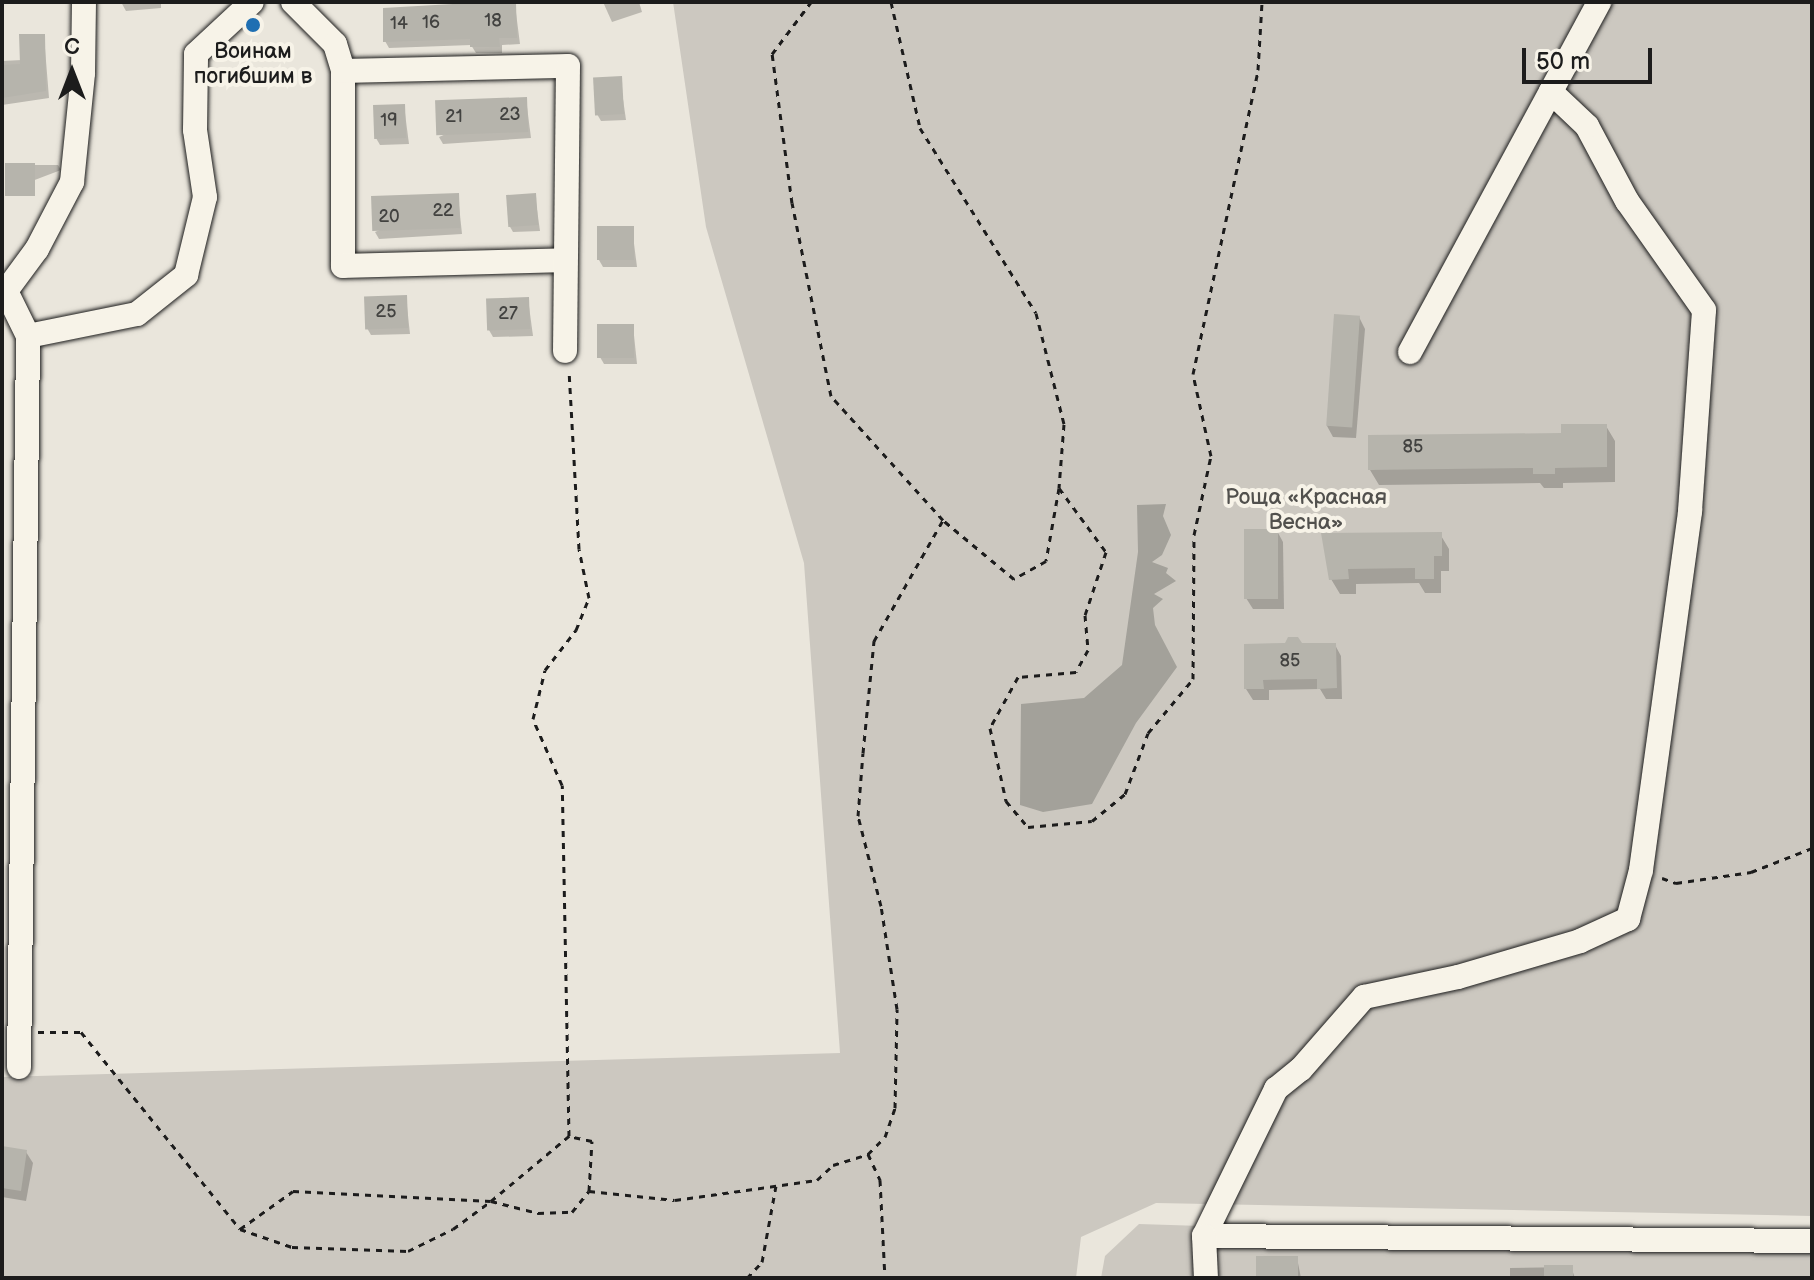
<!DOCTYPE html>
<meta charset="utf-8">
<style>
body{margin:0}
#map{position:relative;width:1814px;height:1280px;overflow:hidden;background:#eae6dc;font-family:"Balsamiq Sans",sans-serif}
div>[style]{position:absolute}
.green>*{inset:0;background:#ccc8c0}
.water>*{inset:0;background:#a3a19a}
.shadow>*{inset:0;background:#0003}
.building>*{inset:0;background:#b6b4ac;transform-origin:0 0}
.path>*{height:3px;margin-top:-1.5px;transform-origin:0;background:repeating-linear-gradient(90deg,#1c1c1c 0 6px,transparent 0 12px)}
.roads{filter:drop-shadow(0 0 2px #1c1c1c) drop-shadow(0 0 2px #1c1c1c)}
.minor>*{height:24px;margin:-12px;padding:0 12px;transform-origin:12px;border-radius:12px;background:#f7f3e8}
.dots>*{width:22px;height:22px;translate:-50% -50%;box-sizing:border-box;border:4px solid #f7f3e8;border-radius:50%}
span{translate:-50% -50%;white-space:nowrap;text-align:center;line-height:1.15;-webkit-text-stroke:8px #f7f3e8;paint-order:stroke}
.number-label{font-size:18px;color:#424240}
.number-label span{-webkit-text-stroke-width:0}
.poi-label{font-size:22px;color:#1c1c1c}
.park-label{font-size:22px;color:#51504d}
.frame{position:absolute;inset:0;border:4px solid #1c1c1c;pointer-events:none}
.north{position:absolute;left:32px;top:32px;width:80px;height:80px;-webkit-text-stroke:6px #f7f3e8;paint-order:stroke;rotate:0deg;font-size:22px;font-weight:700;line-height:32px;text-align:center;color:#1c1c1c}
.north::after{content:'';display:block;margin:auto;width:28px;height:36px;background:#1c1c1c;clip-path:polygon(50% 0,100% 100%,50% 72%,0 100%)}
.scale{position:absolute;left:1522px;top:48px;width:130px;height:36px;box-sizing:border-box;border:4px solid #1c1c1c;border-top:0;padding-left:10px;font-size:24px;line-height:28px;white-space:nowrap;color:#1c1c1c;-webkit-text-stroke:6px #f7f3e8;paint-order:stroke}
</style>
<div id="map">
<div class="green">
<i style="clip-path:polygon(673px 2px,1812px 2px,1812px 1216px,1156px 1203px,1081px 1237px,1076px 1278px,2px 1278px,2px 1077px,840px 1053px,804px 563px,706px 227px)"></i>
<i style="clip-path:polygon(1139px 1224px,1812px 1245px,1812px 1278px,1101px 1278px,1105px 1256px)"></i>
</div>
<div class="water">
<i style="clip-path:polygon(1166px 504px,1163px 516px,1171px 535px,1162px 555px,1152px 562px,1168px 568px,1166px 573px,1176px 581px,1154px 594px,1163px 599px,1153px 608px,1155px 625px,1177px 667px,1136px 723px,1092px 804px,1043px 812px,1020px 805px,1021px 704px,1084px 698px,1122px 665px,1138px 552px,1137px 505px)"></i>
</div>
<div class="shadow">
<i style="clip-path:polygon(121px 2px,161px 2px,161px 8px,126px 11px)"></i>
<i style="clip-path:polygon(603px 2px,639px 2px,642px 12px,612px 22px)"></i>
<i style="clip-path:polygon(515px 5px,520px 44px,502px 45px,502px 53px,476px 53px,471px 45px,389px 48px,385px 41px)"></i>
<i style="clip-path:polygon(44px 36px,49px 98px,2px 105px,2px 113px,2px 61px,22px 60px)"></i>
<i style="clip-path:polygon(620px 78px,626px 120px,601px 121px,597px 114px)"></i>
<i style="clip-path:polygon(526px 99px,531px 138px,443px 144px,439px 137px)"></i>
<i style="clip-path:polygon(404px 106px,409px 144px,380px 145px,376px 138px)"></i>
<i style="clip-path:polygon(7px 165px,58px 165px,61px 170px,11px 189px)"></i>
<i style="clip-path:polygon(535px 195px,540px 231px,513px 232px,509px 225px)"></i>
<i style="clip-path:polygon(458px 196px,462px 234px,379px 239px,375px 232px)"></i>
<i style="clip-path:polygon(632px 228px,637px 267px,603px 267px,599px 260px)"></i>
<i style="clip-path:polygon(406px 297px,410px 334px,371px 335px,367px 328px)"></i>
<i style="clip-path:polygon(528px 299px,533px 336px,493px 337px,489px 330px)"></i>
<i style="clip-path:polygon(1359px 317px,1365px 329px,1356px 438px,1333px 437px,1327px 426px)"></i>
<i style="clip-path:polygon(633px 326px,637px 364px,604px 364px,600px 357px)"></i>
<i style="clip-path:polygon(1606px 426px,1615px 441px,1615px 482px,1563px 483px,1563px 488px,1544px 488px,1540px 483px,1379px 485px,1370px 470px)"></i>
<i style="clip-path:polygon(1277px 531px,1283px 542px,1284px 609px,1253px 609px,1246px 598px)"></i>
<i style="clip-path:polygon(1440px 534px,1449px 549px,1449px 571px,1441px 571px,1441px 593px,1425px 593px,1419px 583px,1356px 584px,1356px 594px,1340px 594px,1331px 579px,1324px 535px)"></i>
<i style="clip-path:polygon(1301px 645px,1335px 645px,1341px 656px,1342px 699px,1326px 699px,1320px 689px,1269px 690px,1269px 700px,1253px 700px,1246px 689px)"></i>
<i style="clip-path:polygon(2px 1148px,26px 1152px,33px 1163px,26px 1201px,2px 1197px)"></i>
<i style="clip-path:polygon(1297px 1258px,1301px 1278px,1258px 1278px)"></i>
<i style="clip-path:polygon(1571px 1267px,1575px 1278px,1510px 1278px,1510px 1268px)"></i>
</div>
<div class="building">
<i style="clip-path:polygon(470px 3px,516px 3px,517px 38px,499px 38px,500px 47px,470px 47px,470px 39px,383px 42px,383px 8px)"></i>
<i style="clip-path:polygon(19px 34px,45px 34px,46px 91px,2px 98px,2px 65px,20px 64px)"></i>
<i style="left:622px;top:76px;width:38px;height:29px;rotate:87deg"></i>
<i style="left:527px;top:97px;width:35px;height:92px;rotate:88deg"></i>
<i style="left:405px;top:104px;width:34px;height:32px;rotate:88deg"></i>
<i style="left:5px;top:163px;width:30px;height:33px"></i>
<i style="left:459px;top:193px;width:35px;height:88px;rotate:88deg"></i>
<i style="left:536px;top:193px;width:32px;height:30px;rotate:86deg"></i>
<i style="left:634px;top:226px;width:34px;height:37px;rotate:90deg"></i>
<i style="left:407px;top:295px;width:33px;height:43px;rotate:88deg"></i>
<i style="left:529px;top:297px;width:32px;height:43px;rotate:88deg"></i>
<i style="left:1334px;top:314px;width:26px;height:112px;rotate:4deg"></i>
<i style="left:597px;top:324px;width:37px;height:34px"></i>
<i style="clip-path:polygon(1561px 424px,1607px 424px,1607px 467px,1555px 468px,1555px 474px,1533px 474px,1533px 468px,1368px 470px,1368px 435px,1561px 433px)"></i>
<i style="left:1244px;top:529px;width:34px;height:70px"></i>
<i style="clip-path:polygon(1442px 532px,1442px 556px,1434px 556px,1434px 579px,1415px 579px,1415px 568px,1348px 569px,1349px 579px,1329px 580px,1321px 533px)"></i>
<i style="clip-path:polygon(1288px 637px,1298px 637px,1302px 643px,1336px 643px,1337px 688px,1317px 689px,1317px 679px,1263px 680px,1264px 689px,1244px 689px,1244px 644px,1285px 643px)"></i>
<i style="clip-path:polygon(2px 1146px,27px 1150px,21px 1191px,2px 1188px)"></i>
<i style="left:1298px;top:1256px;width:22px;height:42px;rotate:90deg"></i>
<i style="left:1544px;top:1265px;width:29px;height:13px"></i>
</div>
<div class="path">
<i style="left:891px;top:2px;width:129px;rotate:77deg"></i>
<i style="left:920px;top:128px;width:218px;rotate:57.9deg"></i>
<i style="left:1036px;top:313px;width:114px;rotate:75.8deg"></i>
<i style="left:1064px;top:424px;width:64px;rotate:94.5deg"></i>
<i style="left:1059px;top:488px;width:74px;rotate:100.1deg"></i>
<i style="left:1046px;top:561px;width:37px;rotate:151deg"></i>
<i style="left:1014px;top:579px;width:92px;rotate:-140.3deg"></i>
<i style="left:1059px;top:488px;width:79px;rotate:53.7deg"></i>
<i style="left:1106px;top:552px;width:66px;rotate:108.4deg"></i>
<i style="left:1085px;top:615px;width:35px;rotate:85deg"></i>
<i style="left:1088px;top:650px;width:25px;rotate:119deg"></i>
<i style="left:1076px;top:672px;width:58px;rotate:175.1deg"></i>
<i style="left:1018px;top:677px;width:58px;rotate:118.8deg"></i>
<i style="left:990px;top:728px;width:75px;rotate:77.6deg"></i>
<i style="left:1006px;top:801px;width:34px;rotate:50deg"></i>
<i style="left:1028px;top:827px;width:64px;rotate:-5.4deg"></i>
<i style="left:1092px;top:821px;width:43px;rotate:-39.3deg"></i>
<i style="left:1125px;top:794px;width:65px;rotate:-69.3deg"></i>
<i style="left:1148px;top:733px;width:70px;rotate:-50.2deg"></i>
<i style="left:1193px;top:679px;width:144px;rotate:-89.6deg"></i>
<i style="left:1194px;top:535px;width:81px;rotate:-77.9deg"></i>
<i style="left:1211px;top:456px;width:84px;rotate:-102.4deg"></i>
<i style="left:1193px;top:374px;width:311px;rotate:-77.9deg"></i>
<i style="left:1258px;top:70px;width:68px;rotate:-86.6deg"></i>
<i style="left:1662px;top:878px;width:15px;rotate:20deg"></i>
<i style="left:1676px;top:883px;width:76px;rotate:-8.3deg"></i>
<i style="left:1751px;top:872px;width:66px;rotate:-21.5deg"></i>
<i style="left:38px;top:1032px;width:43px"></i>
<i style="left:81px;top:1032px;width:253px;rotate:51.1deg"></i>
<i style="left:240px;top:1229px;width:65px;rotate:-35.6deg"></i>
<i style="left:293px;top:1191px;width:198px;rotate:2.9deg"></i>
<i style="left:491px;top:1201px;width:102px;rotate:-39.8deg"></i>
<i style="left:569px;top:1136px;width:351px;rotate:-91.1deg"></i>
<i style="left:562px;top:785px;width:72px;rotate:-113.7deg"></i>
<i style="left:533px;top:719px;width:50px;rotate:-76.2deg"></i>
<i style="left:545px;top:670px;width:51px;rotate:-52.2deg"></i>
<i style="left:576px;top:630px;width:35px;rotate:-68deg"></i>
<i style="left:589px;top:598px;width:50px;rotate:-101.5deg"></i>
<i style="left:579px;top:549px;width:178px;rotate:-93.2deg"></i>
<i style="left:868px;top:1154px;width:29px;rotate:65deg"></i>
<i style="left:880px;top:1180px;width:98px;rotate:87.1deg"></i>
<i style="left:589px;top:1191px;width:86px;rotate:6deg"></i>
<i style="left:675px;top:1200px;width:143px;rotate:-8deg"></i>
<i style="left:817px;top:1180px;width:22px;rotate:-43deg"></i>
<i style="left:833px;top:1165px;width:37px;rotate:-17deg"></i>
<i style="left:868px;top:1154px;width:24px;rotate:-45deg"></i>
<i style="left:885px;top:1137px;width:31px;rotate:-71deg"></i>
<i style="left:895px;top:1108px;width:99px;rotate:-88.8deg"></i>
<i style="left:897px;top:1009px;width:104px;rotate:-98.8deg"></i>
<i style="left:881px;top:906px;width:93px;rotate:-104.3deg"></i>
<i style="left:858px;top:816px;width:63px;rotate:-85.5deg"></i>
<i style="left:863px;top:753px;width:113px;rotate:-84.4deg"></i>
<i style="left:874px;top:641px;width:139px;rotate:-60.3deg"></i>
<i style="left:943px;top:520px;width:167px;rotate:-132.1deg"></i>
<i style="left:831px;top:396px;width:197px;rotate:-101.4deg"></i>
<i style="left:792px;top:203px;width:150px;rotate:-97.6deg"></i>
<i style="left:772px;top:54px;width:65px;rotate:-53.1deg"></i>
<i style="left:240px;top:1229px;width:55px;rotate:19.1deg"></i>
<i style="left:292px;top:1247px;width:116px;rotate:2deg"></i>
<i style="left:408px;top:1251px;width:50px;rotate:-26.1deg"></i>
<i style="left:453px;top:1229px;width:47px;rotate:-36.4deg"></i>
<i style="left:491px;top:1201px;width:49px;rotate:14.3deg"></i>
<i style="left:538px;top:1213px;width:34px;rotate:-2deg"></i>
<i style="left:572px;top:1212px;width:27px;rotate:-51deg"></i>
<i style="left:589px;top:1191px;width:50px;rotate:-86.6deg"></i>
<i style="left:592px;top:1141px;width:24px;rotate:-168deg"></i>
<i style="left:747px;top:1278px;width:22px;rotate:-47deg"></i>
<i style="left:762px;top:1262px;width:77px;rotate:-79.6deg"></i>
</div>
<div class="roads">
<div class="minor">
<i style="left:293px;top:2px;width:59px;rotate:45deg"></i>
<i style="left:335px;top:44px;width:28px;rotate:73deg"></i>
<i style="left:343px;top:71px;width:195px;rotate:90deg"></i>
<i style="left:343px;top:266px;width:222px;rotate:-1.5deg"></i>
<i style="left:343px;top:71px;width:225px;rotate:-1.3deg"></i>
<i style="left:568px;top:66px;width:285px;rotate:90.6deg"></i>
<i style="left:6px;top:291px;width:52px;rotate:-53.6deg"></i>
<i style="left:37px;top:249px;width:76px;rotate:-62.4deg"></i>
<i style="left:72px;top:182px;width:110px;rotate:-84.2deg"></i>
<i style="left:83px;top:73px;width:71px;rotate:-89.2deg"></i>
<i style="left:2px;top:294px;width:5px;rotate:-37deg"></i>
<i style="left:6px;top:291px;width:50px;rotate:63.9deg"></i>
<i style="left:1410px;top:352px;width:398px;rotate:-61.6deg"></i>
<i style="left:19px;top:1067px;width:731px;rotate:-89.29deg"></i>
<i style="left:28px;top:336px;width:111px;rotate:-11.4deg"></i>
<i style="left:137px;top:314px;width:63px;rotate:-38.5deg"></i>
<i style="left:186px;top:275px;width:80px;rotate:-76.3deg"></i>
<i style="left:205px;top:197px;width:68px;rotate:-98.5deg"></i>
<i style="left:195px;top:130px;width:76px;rotate:-89.2deg"></i>
<i style="left:196px;top:54px;width:76px;rotate:-42.9deg"></i>
<i style="left:1204px;top:1236px;width:164px;rotate:-63.9deg"></i>
<i style="left:1276px;top:1089px;width:32px;rotate:-39deg"></i>
<i style="left:1301px;top:1069px;width:96px;rotate:-48.8deg"></i>
<i style="left:1364px;top:997px;width:96px;rotate:-12deg"></i>
<i style="left:1458px;top:977px;width:127px;rotate:-16.4deg"></i>
<i style="left:1580px;top:941px;width:53px;rotate:-24.6deg"></i>
<i style="left:1628px;top:919px;width:51px;rotate:-75.1deg"></i>
<i style="left:1641px;top:870px;width:362px;rotate:-82.2deg"></i>
<i style="left:1690px;top:511px;width:201px;rotate:-86deg"></i>
<i style="left:1704px;top:310px;width:133px;rotate:-125.2deg"></i>
<i style="left:1627px;top:201px;width:85px;rotate:-118.1deg"></i>
<i style="left:1587px;top:126px;width:50px;rotate:-136.6deg"></i>
<i style="left:1204px;top:1236px;width:608px;rotate:0.47deg"></i>
<i style="left:1204px;top:1236px;width:42px;rotate:87.3deg"></i>
</div>
</div>
<div class="dots">
<i style="left:253px;top:25px;background:#1f6fb2"></i>
</div>
<div class="number-label">
<span style="left:493px;top:21px">18</span>
<span style="left:431px;top:23px">16</span>
<span style="left:399px;top:24px">14</span>
<span style="left:510px;top:115px">23</span>
<span style="left:454px;top:117px">21</span>
<span style="left:389px;top:121px">19</span>
<span style="left:443px;top:211px">22</span>
<span style="left:389px;top:217px">20</span>
<span style="left:386px;top:312px">25</span>
<span style="left:508px;top:314px">27</span>
<span style="left:1413px;top:447px">85</span>
<span style="left:1290px;top:661px">85</span>
</div>
<div class="poi-label">
<span style="left:253px;top:64px">Воинам<br>погибшим в</span>
</div>
<div class="park-label">
<span style="left:1306px;top:510px">Роща «Красная<br>Весна»</span>
</div>
<div class="frame"></div>
<div class="north">С</div>
<div class="scale">50 m</div>
</div>
